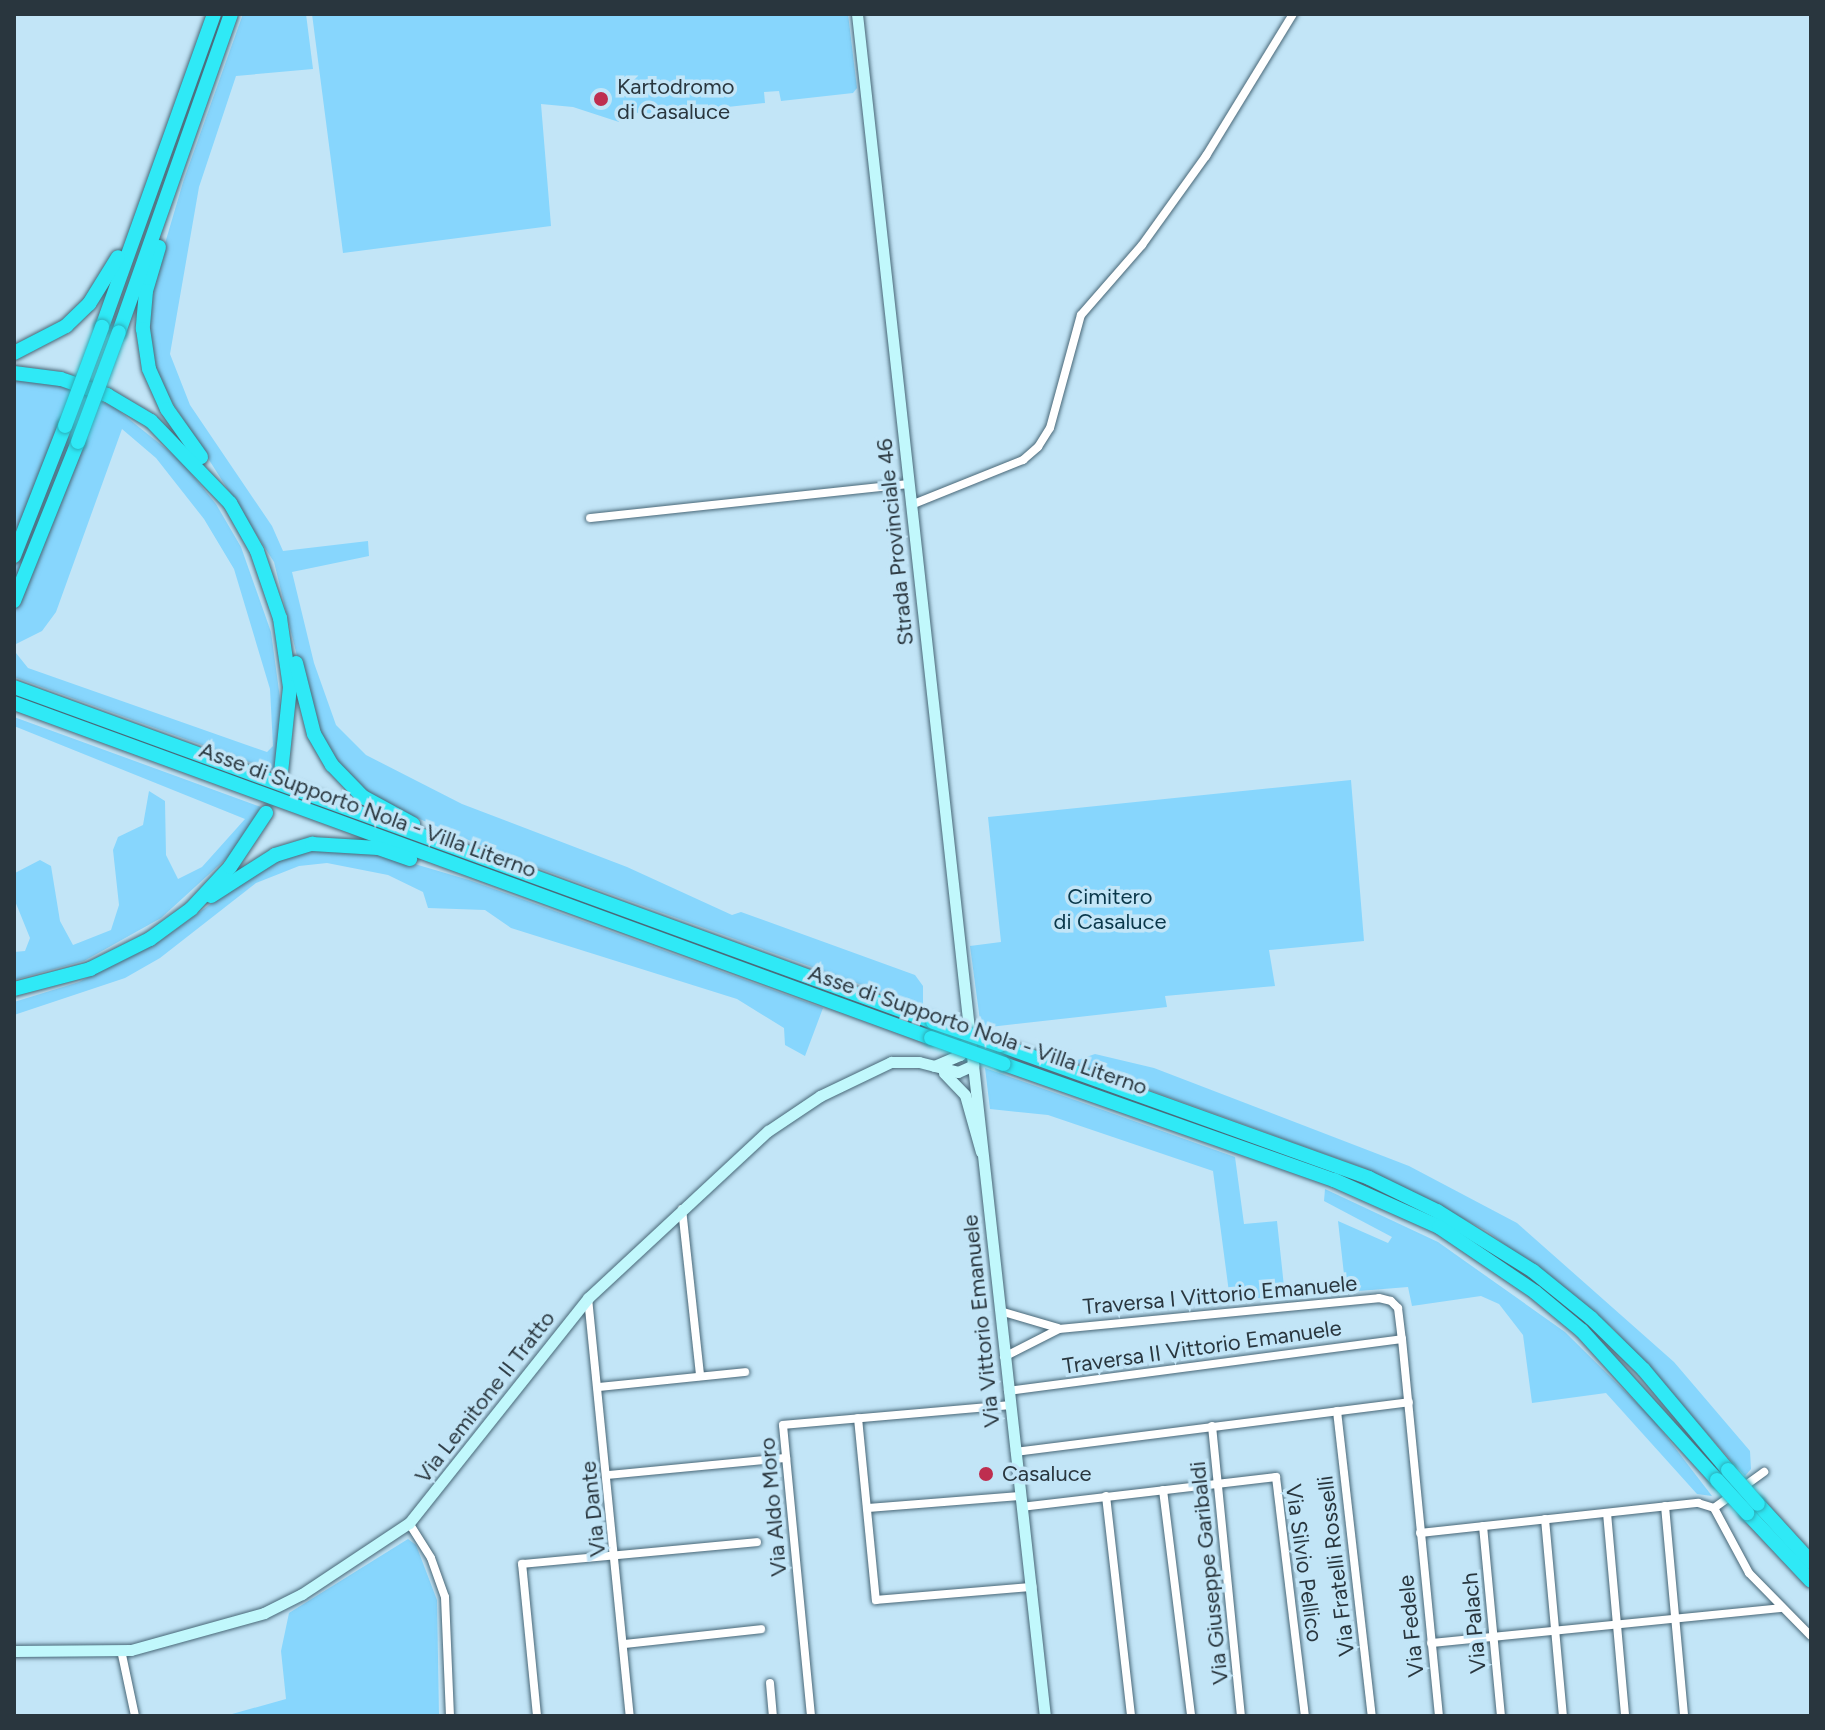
<!DOCTYPE html>
<style>
body{margin:0}
#map{position:relative;width:1825px;height:1730px;overflow:hidden;background:#c2e5f7;font-family:Figtree,sans-serif}
div>[style]{position:absolute}
.green>*{inset:0;background:#87d6fd}
.roads{filter:drop-shadow(0 0 2px #486777) drop-shadow(0 0 2px #486777)}
.street>*{height:8px;margin:-4px;padding:0 4px;transform-origin:4px;border-radius:4px;background:#fff}
.secondary>*{height:11px;margin:-5.5px;padding:0 5.5px;transform-origin:5.5px;border-radius:5.5px;background:#c1f8fc}
.highway>*{height:14px;margin:-7px;padding:0 7px;transform-origin:7px;border-radius:7px;background:#2fe9f6}
.bridges{filter:drop-shadow(0 0 2px #2daab6) drop-shadow(0 0 2px #2daab6)}
.highway-bridge>*{height:14px;margin:-7px;padding:0 7px;transform-origin:7px;border-radius:7px;background:#2fe9f6}
.dots>*{width:22px;height:22px;translate:-50% -50%;box-sizing:border-box;border:4px solid #c2e5f7;border-radius:50%}
span{translate:-50% -50%;white-space:nowrap;text-align:center;line-height:1.15;-webkit-text-stroke:7px #c2e5f7;paint-order:stroke}
.poi-label{font-size:22px;color:#29363e}
.left{translate:0 -50%;text-align:left}
.street-label{font-size:22px;color:#29363e}
.park-label{font-size:22px;color:#09374a}
.frame{position:absolute;inset:0;border:16px solid #29363e;pointer-events:none}
</style>
<div id="map">
<div class="green">
<i style="clip-path:polygon(243px 14px,306px 14px,313px 69px,236px 76px,199px 187px,170px 354px,190px 405px,272px 526px,283px 551px,368px 541px,369px 556px,292px 572px,314px 663px,336px 725px,366px 755px,462px 804px,627px 867px,732px 915px,741px 912px,915px 975px,923px 986px,923px 1007px,513px 859px,387px 805px,362px 790px,325px 746px,307px 697px,274px 562px,155px 375px,148px 326px,153px 284px,184px 179px)"></i>
<i style="clip-path:polygon(312px 14px,848px 14px,857px 88px,853px 93px,781px 101px,779px 91px,764px 92px,765px 103px,663px 114px,620px 112px,619px 122px,573px 107px,541px 104px,551px 226px,343px 253px)"></i>
<i style="clip-path:polygon(14px 380px,60px 384px,114px 407px,180px 460px,216px 504px,241px 547px,271px 632px,282px 713px,274px 771px,14px 677px,16px 653px,28px 668px,267px 752px,273px 746px,270px 689px,234px 569px,204px 519px,156px 458px,122px 429px,56px 612px,42px 631px,14px 645px)"></i>
<i style="clip-path:polygon(14px 717px,261px 807px,229px 856px,161px 918px,84px 961px,14px 980px,14px 952px,25px 951px,30px 938px,15px 901px,15px 873px,40px 860px,51px 866px,60px 921px,73px 945px,111px 930px,119px 905px,113px 850px,118px 837px,143px 825px,149px 791px,165px 801px,166px 855px,178px 879px,202px 867px,245px 819px,14px 726px)"></i>
<i style="clip-path:polygon(1351px 780px,1364px 941px,1269px 950px,1275px 986px,1165px 996px,1167px 1007px,981px 1028px,970px 946px,1001px 942px,988px 817px)"></i>
<i style="clip-path:polygon(336px 848px,391px 857px,469px 880px,823px 1008px,805px 1056px,785px 1045px,784px 1028px,737px 999px,511px 928px,485px 910px,428px 908px,423px 892px,388px 875px,327px 863px,299px 866px,256px 883px,160px 958px,125px 978px,14px 1015px,14px 1002px,79px 982px,160px 941px,253px 873px,292px 854px)"></i>
<i style="clip-path:polygon(1095px 1054px,1154px 1068px,1409px 1166px,1517px 1223px,1674px 1362px,1750px 1451px,1751px 1469px,1745px 1476px,1613px 1328px,1487px 1231px,1364px 1168px,1072px 1062px)"></i>
<i style="clip-path:polygon(985px 1068px,1235px 1157px,1244px 1224px,1277px 1221px,1285px 1296px,1230px 1300px,1213px 1171px,1048px 1115px,990px 1109px)"></i>
<i style="clip-path:polygon(1325px 1189px,1438px 1242px,1565px 1332px,1652px 1418px,1712px 1496px,1697px 1494px,1606px 1393px,1532px 1403px,1523px 1335px,1499px 1304px,1481px 1296px,1412px 1306px,1408px 1287px,1346px 1292px,1338px 1221px,1388px 1243px,1392px 1237px,1324px 1201px)"></i>
<i style="clip-path:polygon(408px 1539px,416px 1545px,437px 1600px,439px 1716px,225px 1716px,286px 1699px,281px 1651px,289px 1613px)"></i>
</div>
<div class="roads">
<div class="street">
<i style="left:911px;top:505px;width:121px;rotate:-21.9deg"></i>
<i style="left:1023px;top:460px;width:20px;rotate:-41deg"></i>
<i style="left:1038px;top:447px;width:22px;rotate:-58deg"></i>
<i style="left:1050px;top:428px;width:117px;rotate:-74.7deg"></i>
<i style="left:1081px;top:315px;width:93px;rotate:-48.9deg"></i>
<i style="left:1142px;top:245px;width:110px;rotate:-54.3deg"></i>
<i style="left:1206px;top:156px;width:167px;rotate:-58.5deg"></i>
<i style="left:590px;top:518px;width:321px;rotate:-6.1deg"></i>
<i style="left:682px;top:1209px;width:168px;rotate:83.8deg"></i>
<i style="left:588px;top:1298px;width:420px;rotate:84.3deg"></i>
<i style="left:1000px;top:1311px;width:60px;rotate:16.3deg"></i>
<i style="left:1004px;top:1357px;width:62px;rotate:-27deg"></i>
<i style="left:1059px;top:1329px;width:321px;rotate:-5.5deg"></i>
<i style="left:1379px;top:1298px;width:12px;rotate:14deg"></i>
<i style="left:1391px;top:1301px;width:10px;rotate:45deg"></i>
<i style="left:1398px;top:1308px;width:31px;rotate:83deg"></i>
<i style="left:1402px;top:1339px;width:379px;rotate:84.4deg"></i>
<i style="left:598px;top:1387px;width:148px;rotate:-5.8deg"></i>
<i style="left:1008px;top:1391px;width:397px;rotate:-7.5deg"></i>
<i style="left:1337px;top:1411px;width:307px;rotate:83.5deg"></i>
<i style="left:858px;top:1418px;width:183px;rotate:84.4deg"></i>
<i style="left:876px;top:1600px;width:157px;rotate:-4.8deg"></i>
<i style="left:1212px;top:1426px;width:291px;rotate:84.3deg"></i>
<i style="left:1015px;top:1452px;width:397px;rotate:-7.2deg"></i>
<i style="left:608px;top:1475px;width:179px;rotate:-5.5deg"></i>
<i style="left:1163px;top:1490px;width:228px;rotate:82.9deg"></i>
<i style="left:1106px;top:1496px;width:221px;rotate:83.5deg"></i>
<i style="left:1665px;top:1506px;width:211px;rotate:84.8deg"></i>
<i style="left:1021px;top:1507px;width:257px;rotate:-6.7deg"></i>
<i style="left:1276px;top:1477px;width:241px;rotate:83.1deg"></i>
<i style="left:868px;top:1508px;width:152px;rotate:-4.5deg"></i>
<i style="left:1714px;top:1508px;width:74px;rotate:61.7deg"></i>
<i style="left:1749px;top:1573px;width:88px;rotate:45.5deg"></i>
<i style="left:1607px;top:1513px;width:204px;rotate:84.9deg"></i>
<i style="left:1545px;top:1519px;width:198px;rotate:84.8deg"></i>
<i style="left:409px;top:1523px;width:41px;rotate:57.8deg"></i>
<i style="left:431px;top:1558px;width:41px;rotate:70.3deg"></i>
<i style="left:445px;top:1597px;width:119px;rotate:87.6deg"></i>
<i style="left:1483px;top:1526px;width:191px;rotate:84.6deg"></i>
<i style="left:1420px;top:1533px;width:280px;rotate:-6.2deg"></i>
<i style="left:1698px;top:1503px;width:17px;rotate:17deg"></i>
<i style="left:1714px;top:1508px;width:62px;rotate:-35.8deg"></i>
<i style="left:1431px;top:1643px;width:352px;rotate:-5.7deg"></i>
<i style="left:624px;top:1644px;width:138px;rotate:-6.2deg"></i>
<i style="left:121px;top:1650px;width:67px;rotate:78deg"></i>
<i style="left:770px;top:1683px;width:33px;rotate:85deg"></i>
<i style="left:537px;top:1716px;width:153px;rotate:-95.6deg"></i>
<i style="left:522px;top:1564px;width:236px;rotate:-5.3deg"></i>
<i style="left:811px;top:1716px;width:292px;rotate:-95.5deg"></i>
<i style="left:783px;top:1425px;width:228px;rotate:-5deg"></i>
</div>
<div class="secondary">
<i style="left:857px;top:14px;width:1712px;rotate:83.7deg"></i>
<i style="left:934px;top:1066px;width:28px;rotate:-23deg"></i>
<i style="left:960px;top:1055px;width:12px;rotate:-70deg"></i>
<i style="left:944px;top:1073px;width:30px;rotate:46deg"></i>
<i style="left:965px;top:1095px;width:59px;rotate:74.3deg"></i>
<i style="left:14px;top:1651px;width:117px;rotate:-0.5deg"></i>
<i style="left:131px;top:1650px;width:138px;rotate:-15.5deg"></i>
<i style="left:264px;top:1613px;width:42px;rotate:-26.6deg"></i>
<i style="left:302px;top:1594px;width:128px;rotate:-33.6deg"></i>
<i style="left:409px;top:1523px;width:288px;rotate:-51.5deg"></i>
<i style="left:588px;top:1298px;width:246px;rotate:-42.9deg"></i>
<i style="left:768px;top:1131px;width:63px;rotate:-33.9deg"></i>
<i style="left:820px;top:1096px;width:79px;rotate:-25.6deg"></i>
<i style="left:891px;top:1062px;width:28px"></i>
<i style="left:919px;top:1062px;width:40px;rotate:14.4deg"></i>
<i style="left:958px;top:1072px;width:17px;rotate:-24deg"></i>
</div>
<div class="highway">
<i style="left:159px;top:247px;width:46px;rotate:106.5deg"></i>
<i style="left:146px;top:291px;width:38px;rotate:95deg"></i>
<i style="left:143px;top:329px;width:40px;rotate:81.5deg"></i>
<i style="left:149px;top:369px;width:44px;rotate:65.8deg"></i>
<i style="left:167px;top:409px;width:59px;rotate:54.7deg"></i>
<i style="left:102px;top:327px;width:332px;rotate:-70.3deg"></i>
<i style="left:119px;top:332px;width:337px;rotate:-70.6deg"></i>
<i style="left:14px;top:353px;width:59px;rotate:-27.4deg"></i>
<i style="left:66px;top:326px;width:32px;rotate:-44deg"></i>
<i style="left:89px;top:304px;width:55px;rotate:-58.3deg"></i>
<i style="left:14px;top:373px;width:47px;rotate:7.3deg"></i>
<i style="left:61px;top:379px;width:49px;rotate:19.2deg"></i>
<i style="left:107px;top:395px;width:51px;rotate:30.6deg"></i>
<i style="left:151px;top:421px;width:114px;rotate:46.1deg"></i>
<i style="left:230px;top:503px;width:55px;rotate:60.6deg"></i>
<i style="left:257px;top:551px;width:71px;rotate:71.1deg"></i>
<i style="left:280px;top:618px;width:70px;rotate:81.8deg"></i>
<i style="left:290px;top:687px;width:85px;rotate:96deg"></i>
<i style="left:14px;top:556px;width:140px;rotate:-68.6deg"></i>
<i style="left:14px;top:601px;width:171px;rotate:-68.1deg"></i>
<i style="left:296px;top:663px;width:73px;rotate:75.8deg"></i>
<i style="left:314px;top:734px;width:36px;rotate:60deg"></i>
<i style="left:332px;top:765px;width:45px;rotate:45.9deg"></i>
<i style="left:363px;top:797px;width:57px;rotate:28.4deg"></i>
<i style="left:14px;top:687px;width:978px;rotate:20.03deg"></i>
<i style="left:14px;top:703px;width:976px;rotate:20.07deg"></i>
<i style="left:211px;top:896px;width:76px;rotate:-32.6deg"></i>
<i style="left:275px;top:855px;width:39px;rotate:-17deg"></i>
<i style="left:312px;top:844px;width:66px;rotate:3.5deg"></i>
<i style="left:378px;top:848px;width:34px;rotate:19deg"></i>
<i style="left:14px;top:989px;width:79px;rotate:-14.7deg"></i>
<i style="left:90px;top:969px;width:67px;rotate:-26.6deg"></i>
<i style="left:150px;top:939px;width:51px;rotate:-36.2deg"></i>
<i style="left:191px;top:909px;width:57px;rotate:-47.1deg"></i>
<i style="left:230px;top:867px;width:65px;rotate:-56.3deg"></i>
<i style="left:1000px;top:1045px;width:392px;rotate:19.8deg"></i>
<i style="left:1369px;top:1178px;width:76px;rotate:25.9deg"></i>
<i style="left:1437px;top:1211px;width:113px;rotate:32deg"></i>
<i style="left:1533px;top:1271px;width:75px;rotate:39deg"></i>
<i style="left:1591px;top:1318px;width:74px;rotate:44.5deg"></i>
<i style="left:1644px;top:1370px;width:131px;rotate:50deg"></i>
<i style="left:1004px;top:1064px;width:350px;rotate:19.4deg"></i>
<i style="left:1334px;top:1180px;width:115px;rotate:24.1deg"></i>
<i style="left:1439px;top:1227px;width:116px;rotate:34.1deg"></i>
<i style="left:1535px;top:1292px;width:61px;rotate:39.7deg"></i>
<i style="left:1582px;top:1331px;width:201px;rotate:47.8deg"></i>
<i style="left:1758px;top:1504px;width:79px;rotate:47.6deg"></i>
<i style="left:1747px;top:1513px;width:93px;rotate:46.7deg"></i>
</div>
</div>
<div class="bridges">
<div class="highway-bridge">
<i style="left:65px;top:426px;width:106px;rotate:-69.5deg"></i>
<i style="left:78px;top:442px;width:117px;rotate:-69.6deg"></i>
<i style="left:933px;top:1022px;width:71px;rotate:18.9deg"></i>
<i style="left:931px;top:1038px;width:77px;rotate:19.6deg"></i>
<i style="left:1728px;top:1470px;width:45px;rotate:48.6deg"></i>
<i style="left:1717px;top:1480px;width:45px;rotate:47.7deg"></i>
</div>
</div>
<div class="dots">
<i style="left:601px;top:99px;background:#be2e4f"></i>
<i style="left:986px;top:1474px;background:#be2e4f"></i>
</div>
<div class="poi-label">
<span class="left" style="left:617px;top:99px">Kartodromo<br>di Casaluce</span>
<span class="left" style="left:1002px;top:1474px">Casaluce</span>
</div>
<div class="street-label">
<span style="left:895px;top:542px;rotate:-96deg">Strada Provinciale 46</span>
<span style="left:368px;top:810px;rotate:20deg">Asse di Supporto Nola - Villa Literno</span>
<span style="left:978px;top:1030px;rotate:19deg">Asse di Supporto Nola - Villa Literno</span>
<span style="left:1220px;top:1295px;rotate:-5deg">Traversa I Vittorio Emanuele</span>
<span style="left:981px;top:1321px;rotate:-96deg">Via Vittorio Emanuele</span>
<span style="left:1202px;top:1347px;rotate:-8deg">Traversa II Vittorio Emanuele</span>
<span style="left:485px;top:1397px;rotate:-52deg">Via Lemitone II Tratto</span>
<span style="left:773px;top:1507px;rotate:-95deg">Via Aldo Moro</span>
<span style="left:593px;top:1509px;rotate:-96deg">Via Dante</span>
<span style="left:1304px;top:1563px;rotate:82deg">Via Silvio Pellico</span>
<span style="left:1336px;top:1566px;rotate:-97deg">Via Fratelli Rosselli</span>
<span style="left:1209px;top:1573px;rotate:-96deg">Via Giuseppe Garibaldi</span>
<span style="left:1474px;top:1623px;rotate:-95deg">Via Palach</span>
<span style="left:1411px;top:1626px;rotate:-96deg">Via Fedele</span>
</div>
<div class="park-label">
<span style="left:1110px;top:909px">Cimitero<br>di Casaluce</span>
</div>
<div class="frame"></div>
</div>
